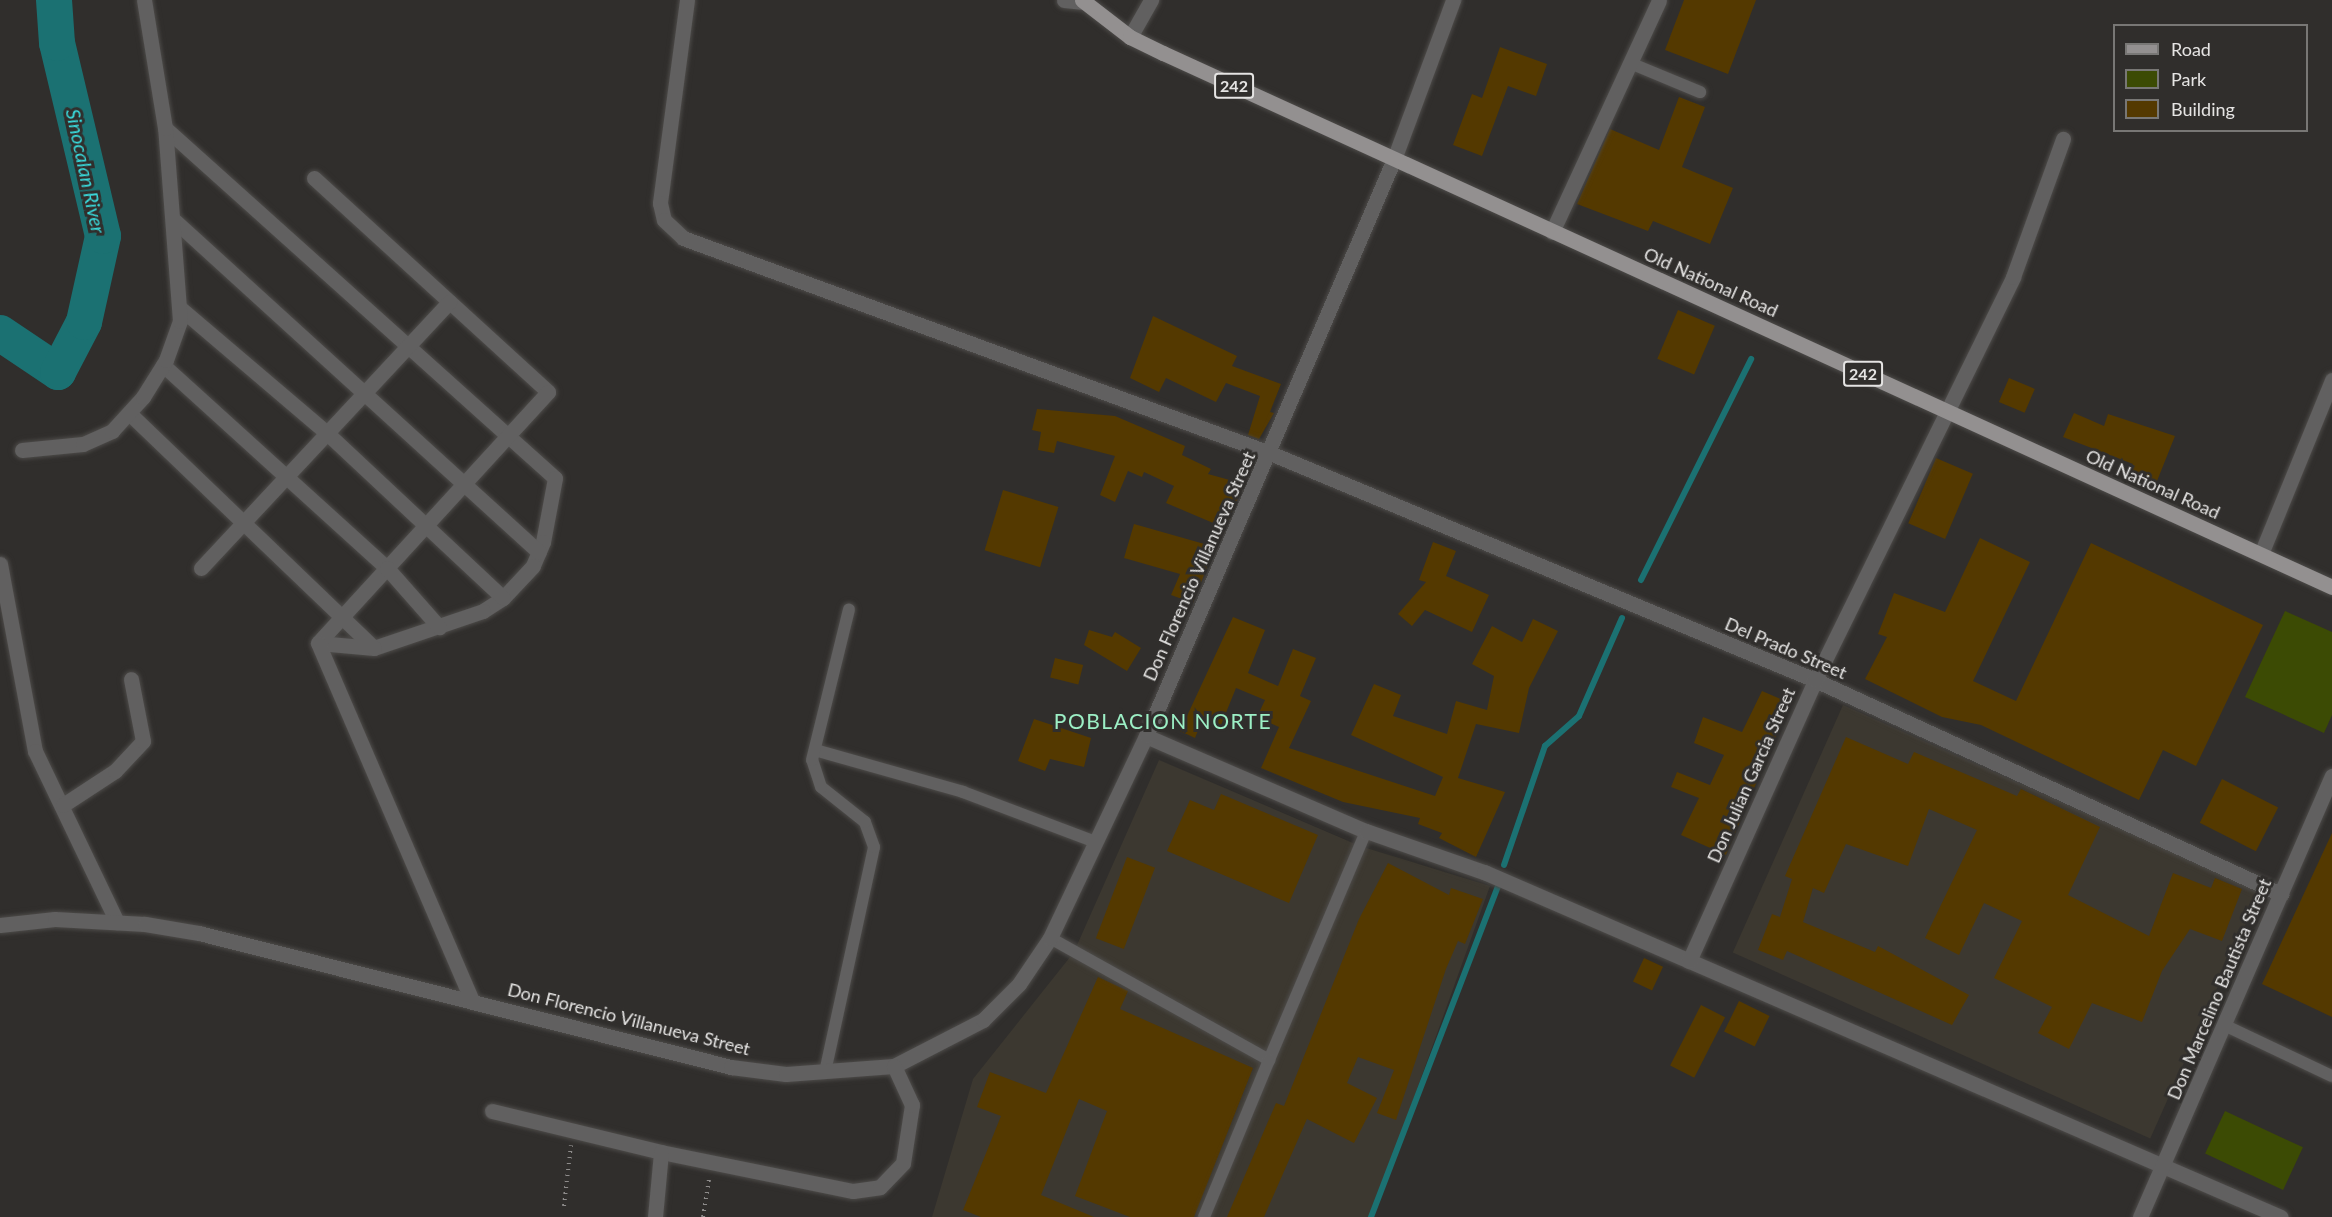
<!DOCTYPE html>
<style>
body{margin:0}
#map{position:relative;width:2332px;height:1217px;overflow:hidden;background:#302e2c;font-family:Lato,sans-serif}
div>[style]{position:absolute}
.built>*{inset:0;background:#3c3830;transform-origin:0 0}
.green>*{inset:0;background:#3c4b04;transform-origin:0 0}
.stream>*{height:6px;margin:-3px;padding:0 3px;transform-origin:3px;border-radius:3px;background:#1b7172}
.river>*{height:36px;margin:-18px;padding:0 18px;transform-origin:18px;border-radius:18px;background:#1b7172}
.building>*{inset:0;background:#543900;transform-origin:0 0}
.path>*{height:4px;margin-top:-2px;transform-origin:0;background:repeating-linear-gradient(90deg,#8e8c8b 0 1.5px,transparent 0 6px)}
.roads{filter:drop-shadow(0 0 2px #4d4b49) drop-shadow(0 0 2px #4d4b49)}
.lane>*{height:12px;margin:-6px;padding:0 6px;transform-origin:6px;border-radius:6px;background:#616060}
.street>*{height:15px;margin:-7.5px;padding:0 7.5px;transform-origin:7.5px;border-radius:7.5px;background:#616060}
.primary>*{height:15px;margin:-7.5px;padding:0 7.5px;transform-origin:7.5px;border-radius:7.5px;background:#939090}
span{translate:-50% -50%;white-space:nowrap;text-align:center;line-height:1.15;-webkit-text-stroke:6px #302e2c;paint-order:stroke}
.shield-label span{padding:2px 4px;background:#302e2c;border:2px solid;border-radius:4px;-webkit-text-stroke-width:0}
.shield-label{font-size:16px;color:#e5e4e3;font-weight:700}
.street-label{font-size:18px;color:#e5e4e3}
.water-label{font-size:20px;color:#3adcde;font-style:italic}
.quarter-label{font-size:21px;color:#9cefc5;letter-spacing:1.5px}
.legend{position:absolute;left:2113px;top:24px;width:195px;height:108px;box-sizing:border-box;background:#302e2c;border:2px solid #787775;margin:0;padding:8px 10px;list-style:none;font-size:18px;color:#e5e4e3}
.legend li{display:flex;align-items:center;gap:12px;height:30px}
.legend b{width:30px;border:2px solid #787775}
</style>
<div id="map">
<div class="built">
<i style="left:1843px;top:705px;width:457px;height:271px;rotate:24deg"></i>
<i style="clip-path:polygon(1159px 760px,1360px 846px,1490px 886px,1371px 1217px,932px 1217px,973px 1079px,1074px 952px)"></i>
</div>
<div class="green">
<i style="clip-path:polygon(2285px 611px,2332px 632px,2332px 715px,2324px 733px,2245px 697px)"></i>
<i style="left:2225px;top:1111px;width:86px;height:47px;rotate:25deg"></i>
</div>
<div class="stream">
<i style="left:1641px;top:580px;width:247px;rotate:-63.5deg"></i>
<i style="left:1504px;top:865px;width:126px;rotate:-71deg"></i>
<i style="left:1545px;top:746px;width:45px;rotate:-41.4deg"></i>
<i style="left:1579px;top:716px;width:107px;rotate:-66.3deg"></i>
<i style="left:1371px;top:1217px;width:355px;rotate:-69deg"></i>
</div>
<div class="river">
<i style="left:0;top:333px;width:70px;rotate:33.9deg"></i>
<i style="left:58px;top:372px;width:56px;rotate:-62.5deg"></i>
<i style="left:84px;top:322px;width:88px;rotate:-77.5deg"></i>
<i style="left:103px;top:236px;width:198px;rotate:-103.4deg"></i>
<i style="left:57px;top:43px;width:43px;rotate:-94deg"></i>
</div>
<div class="building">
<i style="clip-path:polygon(1684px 0,1756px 0,1728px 74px,1665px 50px)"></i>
<i style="clip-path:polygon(1500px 47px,1547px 64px,1536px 96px,1508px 86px,1482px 156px,1453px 145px,1472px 94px,1482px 98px)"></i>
<i style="clip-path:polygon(1679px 97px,1705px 107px,1682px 167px,1733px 188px,1710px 244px,1653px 221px,1648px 231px,1577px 204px,1610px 129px,1659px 150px)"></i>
<i style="left:1678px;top:310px;width:40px;height:53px;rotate:23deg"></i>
<i style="clip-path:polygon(1153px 316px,1237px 356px,1232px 366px,1281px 384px,1270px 412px,1274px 413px,1259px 439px,1248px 435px,1260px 396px,1226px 383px,1216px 402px,1166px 378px,1159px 392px,1130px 378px)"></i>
<i style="left:2009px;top:378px;width:28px;height:26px;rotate:23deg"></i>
<i style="clip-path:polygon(1037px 409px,1115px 416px,1185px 446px,1182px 455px,1211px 469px,1208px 474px,1244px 484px,1225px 528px,1166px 503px,1174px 486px,1144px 472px,1142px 477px,1128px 471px,1115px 502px,1100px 495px,1115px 456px,1057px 441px,1054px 453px,1038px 450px,1041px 432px,1032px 430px)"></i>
<i style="clip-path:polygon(2074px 413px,2104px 426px,2108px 414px,2175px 436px,2157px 481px,2130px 471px,2133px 464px,2063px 437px)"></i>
<i style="left:1936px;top:458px;width:40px;height:71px;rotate:23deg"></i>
<i style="left:1003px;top:490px;width:58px;height:63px;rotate:17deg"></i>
<i style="clip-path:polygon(1134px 524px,1215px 547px,1193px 603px,1171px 595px,1180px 574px,1124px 558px)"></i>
<i style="clip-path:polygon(1980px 538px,2030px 562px,1973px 681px,2016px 701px,2091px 543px,2263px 625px,2196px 766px,2163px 750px,2139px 800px,1981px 725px,1942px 717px,1865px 679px,1887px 637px,1878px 634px,1894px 593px,1945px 612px)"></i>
<i style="clip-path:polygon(1433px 542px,1456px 551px,1446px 576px,1489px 595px,1472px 632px,1425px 610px,1412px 626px,1398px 614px,1426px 582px,1419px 580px)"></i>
<i style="clip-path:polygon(1233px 617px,1265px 630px,1248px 673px,1278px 686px,1293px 649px,1316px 658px,1300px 696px,1311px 701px,1289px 748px,1435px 796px,1443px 777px,1351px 735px,1374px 684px,1401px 695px,1393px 716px,1447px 734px,1456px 701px,1487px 710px,1494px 676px,1472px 664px,1492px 626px,1522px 642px,1533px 619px,1558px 631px,1529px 688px,1519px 733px,1476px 724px,1458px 778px,1505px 792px,1476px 857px,1439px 838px,1442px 833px,1418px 824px,1420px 818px,1343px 802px,1261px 768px,1279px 727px,1257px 717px,1265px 700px,1236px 688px,1219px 730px,1201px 723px,1195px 738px,1180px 731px)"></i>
<i style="clip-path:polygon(1089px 630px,1112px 637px,1115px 632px,1141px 648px,1127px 671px,1084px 645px)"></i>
<i style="left:1055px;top:658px;width:29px;height:20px;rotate:14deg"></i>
<i style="clip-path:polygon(1762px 691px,1790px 703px,1726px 855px,1681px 835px,1699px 798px,1671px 787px,1677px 772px,1710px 785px,1724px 755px,1694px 743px,1703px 717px,1742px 732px)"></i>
<i style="clip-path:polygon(1034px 719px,1091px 738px,1084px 767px,1050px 759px,1045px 771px,1018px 761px)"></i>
<i style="clip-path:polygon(1846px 737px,1908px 764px,1914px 752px,2017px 796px,2021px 789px,2100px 827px,2068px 895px,2149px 936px,2173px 873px,2211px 888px,2215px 878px,2242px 889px,2222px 941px,2190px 929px,2162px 971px,2142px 1022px,2092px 1003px,2069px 1049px,2038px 1033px,2052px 1007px,1994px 978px,2022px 921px,1984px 903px,1959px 955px,1925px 938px,1977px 830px,1929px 809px,1908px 866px,1846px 844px,1824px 893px,1813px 888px,1803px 922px,1875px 952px,1878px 946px,1969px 995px,1952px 1025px,1787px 951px,1783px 960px,1758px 950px,1772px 914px,1780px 917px,1792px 879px,1785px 876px)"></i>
<i style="left:2222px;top:779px;width:63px;height:49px;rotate:27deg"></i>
<i style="clip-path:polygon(1221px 794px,1318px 835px,1289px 903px,1167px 851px,1190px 800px,1214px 810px)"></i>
<i style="clip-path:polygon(2332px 833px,2332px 1017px,2262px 984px)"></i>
<i style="left:1127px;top:857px;width:30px;height:87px;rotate:21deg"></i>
<i style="clip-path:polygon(1388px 863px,1449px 895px,1451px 888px,1483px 899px,1465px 944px,1458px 941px,1446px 969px,1396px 1120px,1377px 1113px,1394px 1070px,1358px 1057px,1347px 1083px,1377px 1098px,1354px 1143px,1307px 1119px,1264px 1217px,1227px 1217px,1276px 1103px,1284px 1106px,1359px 919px)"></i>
<i style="left:1644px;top:958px;width:21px;height:26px;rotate:25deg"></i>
<i style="clip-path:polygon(1098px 977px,1128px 991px,1120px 1009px,1253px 1068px,1194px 1217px,1130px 1217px,1075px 1196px,1107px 1111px,1079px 1099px,1041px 1195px,1094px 1217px,981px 1217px,963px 1210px,1001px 1116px,977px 1107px,990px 1072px,1046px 1093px)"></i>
<i style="left:1739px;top:1001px;width:34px;height:34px;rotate:26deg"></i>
<i style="left:1701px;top:1005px;width:27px;height:68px;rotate:27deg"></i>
</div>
<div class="path">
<i style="left:564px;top:1206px;width:61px;rotate:-83.5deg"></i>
<i style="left:703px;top:1217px;width:39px;rotate:-81deg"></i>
</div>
<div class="roads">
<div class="lane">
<i style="left:1630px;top:63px;width:76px;rotate:22.5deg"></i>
<i style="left:815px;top:750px;width:154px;rotate:15.8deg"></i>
<i style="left:963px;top:792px;width:141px;rotate:20.7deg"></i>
<i style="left:1050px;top:938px;width:251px;rotate:29.1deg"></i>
<i style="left:1269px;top:1060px;width:249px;rotate:-67deg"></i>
<i style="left:2226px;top:1026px;width:117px;rotate:25.3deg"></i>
<i style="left:825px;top:1072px;width:230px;rotate:-77.7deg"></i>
<i style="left:874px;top:847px;width:27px;rotate:-110deg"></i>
<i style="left:865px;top:822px;width:56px;rotate:-141.5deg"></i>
<i style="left:821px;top:787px;width:28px;rotate:-108deg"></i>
<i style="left:812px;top:760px;width:155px;rotate:-76.2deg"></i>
<i style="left:1204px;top:1217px;width:170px;rotate:-67.5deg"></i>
</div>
<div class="street">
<i style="left:687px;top:0;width:205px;rotate:97.6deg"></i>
<i style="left:660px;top:203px;width:17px;rotate:77deg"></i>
<i style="left:664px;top:220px;width:26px;rotate:43deg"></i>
<i style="left:683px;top:238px;width:625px;rotate:20.12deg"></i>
<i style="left:1270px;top:453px;width:590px;rotate:22.61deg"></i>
<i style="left:1815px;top:680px;width:513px;rotate:24.67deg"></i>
<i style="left:1064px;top:0;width:20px;rotate:6deg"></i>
<i style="left:1130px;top:37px;width:43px;rotate:-60.4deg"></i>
<i style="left:165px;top:128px;width:524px;rotate:41.91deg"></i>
<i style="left:555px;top:478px;width:65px;rotate:100.6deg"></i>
<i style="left:543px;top:542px;width:26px;rotate:113deg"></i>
<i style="left:533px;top:566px;width:44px;rotate:133.2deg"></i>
<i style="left:503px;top:598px;width:24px;rotate:147deg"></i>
<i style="left:483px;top:611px;width:115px;rotate:161.3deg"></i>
<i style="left:374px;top:648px;width:56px;rotate:-174.9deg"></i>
<i style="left:314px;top:178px;width:317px;rotate:42.4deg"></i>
<i style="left:548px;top:392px;width:340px;rotate:132.5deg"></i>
<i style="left:175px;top:221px;width:492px;rotate:42.3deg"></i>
<i style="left:1552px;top:232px;width:255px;rotate:-65.2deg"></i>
<i style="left:180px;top:308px;width:196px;rotate:40.4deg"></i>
<i style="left:329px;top:435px;width:238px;rotate:43.1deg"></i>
<i style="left:163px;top:365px;width:302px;rotate:42.2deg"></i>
<i style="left:387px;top:568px;width:79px;rotate:48.6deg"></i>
<i style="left:129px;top:413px;width:339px;rotate:43.8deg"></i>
<i style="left:22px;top:450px;width:61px;rotate:-5.6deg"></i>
<i style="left:83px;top:444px;width:32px;rotate:-24deg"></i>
<i style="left:112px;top:431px;width:46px;rotate:-47.6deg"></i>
<i style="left:143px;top:397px;width:44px;rotate:-58.1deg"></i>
<i style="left:166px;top:360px;width:41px;rotate:-70.3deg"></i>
<i style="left:180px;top:321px;width:194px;rotate:-94.4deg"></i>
<i style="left:165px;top:128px;width:130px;rotate:-99.3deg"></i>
<i style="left:2261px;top:554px;width:188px;rotate:-67.8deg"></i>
<i style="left:0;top:564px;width:190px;rotate:79.4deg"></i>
<i style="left:35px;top:751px;width:190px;rotate:64.4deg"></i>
<i style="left:201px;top:568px;width:364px;rotate:-47deg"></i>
<i style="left:318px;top:643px;width:389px;rotate:66.7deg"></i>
<i style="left:1146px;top:736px;width:240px;rotate:23.4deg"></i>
<i style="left:1366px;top:831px;width:125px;rotate:19.2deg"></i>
<i style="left:1484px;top:872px;width:868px;rotate:23.41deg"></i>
<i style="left:63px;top:805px;width:62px;rotate:-33.2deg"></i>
<i style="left:115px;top:771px;width:41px;rotate:-47deg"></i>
<i style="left:143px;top:741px;width:63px;rotate:-101deg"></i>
<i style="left:0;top:925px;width:55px;rotate:-6.2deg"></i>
<i style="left:55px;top:919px;width:90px;rotate:3.2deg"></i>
<i style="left:145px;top:924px;width:55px;rotate:9.5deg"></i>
<i style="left:199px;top:933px;width:549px;rotate:14.14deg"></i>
<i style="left:731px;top:1067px;width:55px;rotate:7.3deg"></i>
<i style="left:786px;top:1074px;width:108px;rotate:-4.2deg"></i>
<i style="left:894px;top:1066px;width:100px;rotate:-27.3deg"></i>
<i style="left:983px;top:1020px;width:51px;rotate:-45deg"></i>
<i style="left:1019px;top:984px;width:55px;rotate:-56deg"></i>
<i style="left:1050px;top:938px;width:224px;rotate:-64.6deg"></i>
<i style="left:1146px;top:736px;width:628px;rotate:-66.74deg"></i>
<i style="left:1394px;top:159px;width:170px;rotate:-69.6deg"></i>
<i style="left:1689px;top:961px;width:308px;rotate:-65.8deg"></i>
<i style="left:1815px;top:680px;width:449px;rotate:-63.8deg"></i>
<i style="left:2013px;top:277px;width:147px;rotate:-70.1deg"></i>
<i style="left:492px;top:1111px;width:174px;rotate:13.6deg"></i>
<i style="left:661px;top:1152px;width:196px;rotate:11.5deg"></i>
<i style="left:853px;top:1191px;width:27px;rotate:-8deg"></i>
<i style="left:880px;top:1187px;width:33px;rotate:-46deg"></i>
<i style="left:903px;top:1163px;width:59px;rotate:-81.2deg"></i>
<i style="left:912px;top:1105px;width:43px;rotate:-114.8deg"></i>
<i style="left:655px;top:1217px;width:65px;rotate:-84.7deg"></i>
<i style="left:2140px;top:1217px;width:481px;rotate:-66.5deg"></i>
</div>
<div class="primary">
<i style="left:1082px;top:0;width:61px;rotate:37.6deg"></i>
<i style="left:1130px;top:37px;width:37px;rotate:26deg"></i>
<i style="left:1163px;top:53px;width:1285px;rotate:24.55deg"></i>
</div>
</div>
<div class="shield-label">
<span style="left:1234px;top:86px">242</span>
<span style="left:1863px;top:374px">242</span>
</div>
<div class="street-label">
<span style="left:1711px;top:282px;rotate:24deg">Old National Road</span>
<span style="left:2153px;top:484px;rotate:24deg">Old National Road</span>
<span style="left:1199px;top:566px;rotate:-66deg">Don Florencio Villanueva Street</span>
<span style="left:1786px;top:648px;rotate:23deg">Del Prado Street</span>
<span style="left:1751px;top:775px;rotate:-66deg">Don Julian Garcia Street</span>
<span style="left:2219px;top:989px;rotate:-67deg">Don Marcelino Bautista Street</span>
<span style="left:629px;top:1019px;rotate:14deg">Don Florencio Villanueva Street</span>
</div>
<div class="water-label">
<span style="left:86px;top:171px;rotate:78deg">Sinocalan River</span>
</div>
<div class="quarter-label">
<span style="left:1163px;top:721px">POBLACION NORTE</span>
</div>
<ul class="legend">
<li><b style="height:8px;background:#939090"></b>Road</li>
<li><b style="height:16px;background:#3c4b04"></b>Park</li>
<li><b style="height:16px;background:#543900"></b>Building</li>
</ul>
</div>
